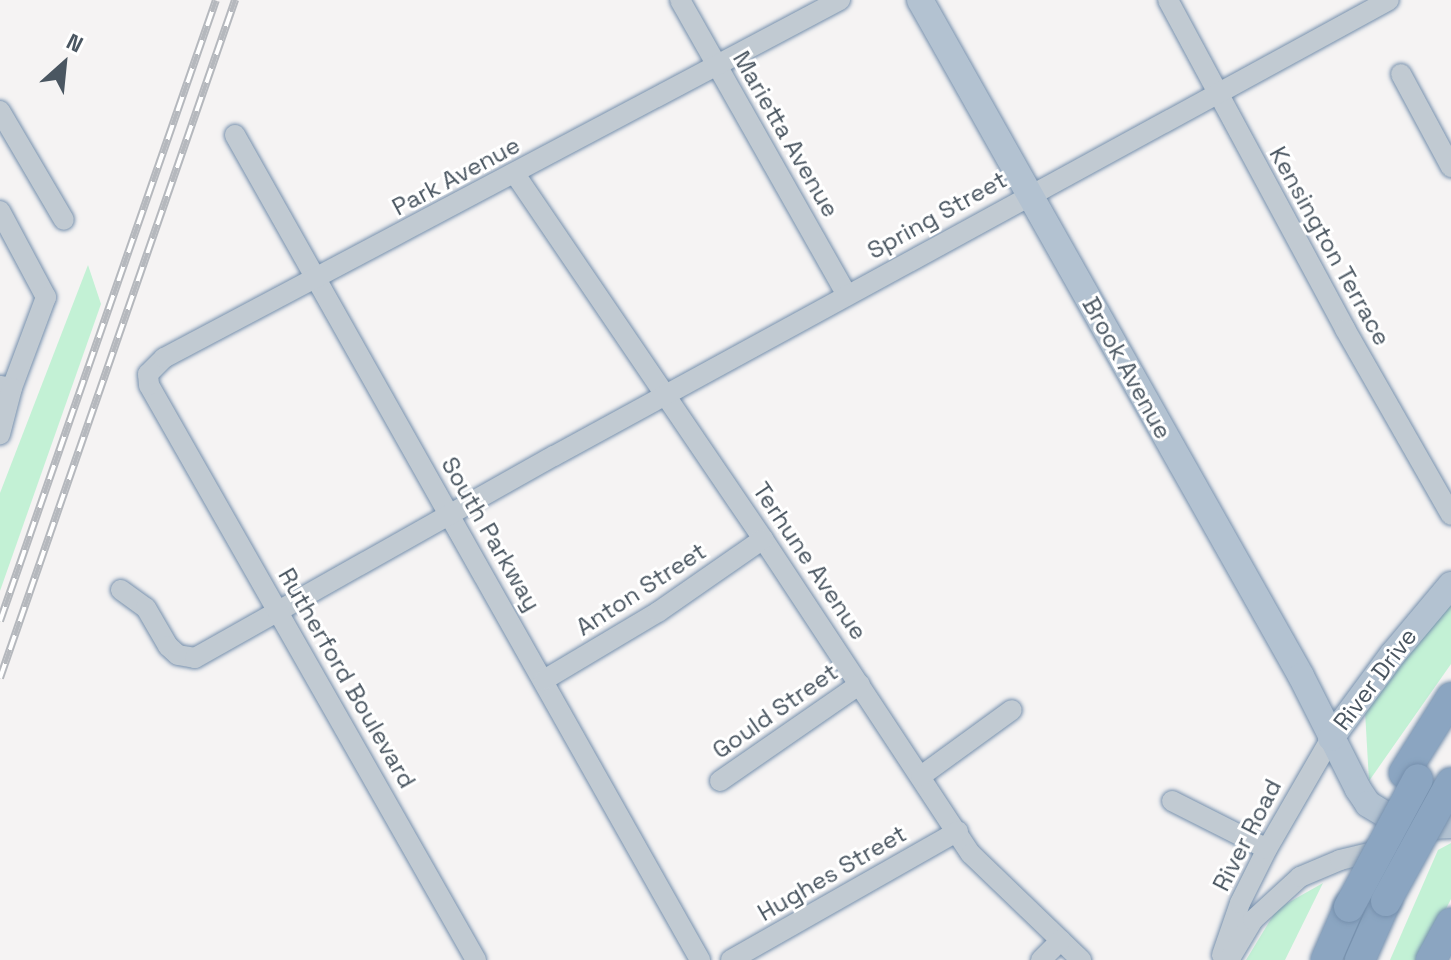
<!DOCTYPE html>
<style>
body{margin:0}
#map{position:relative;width:1451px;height:960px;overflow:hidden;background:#f5f3f3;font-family:"Space Grotesk",sans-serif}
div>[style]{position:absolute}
.green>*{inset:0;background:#c3f1d5}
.roads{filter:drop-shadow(0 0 2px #7690ad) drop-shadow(0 0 2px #7690ad)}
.minor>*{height:20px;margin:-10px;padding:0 10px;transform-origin:10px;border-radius:10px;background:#c1cad2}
.major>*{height:26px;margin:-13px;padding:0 13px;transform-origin:13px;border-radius:13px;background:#b3c2d1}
.highway>*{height:30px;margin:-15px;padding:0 15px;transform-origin:15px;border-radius:15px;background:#8ba5c1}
.rail>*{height:8px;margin-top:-4px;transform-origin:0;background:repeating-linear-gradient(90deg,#fff 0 15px,#b5b8bd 0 30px);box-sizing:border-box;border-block:2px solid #b5b8bd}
.bridges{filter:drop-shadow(0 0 2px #7690ad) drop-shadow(0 0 2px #7690ad)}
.highway-bridge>*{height:30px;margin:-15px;padding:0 15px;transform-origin:15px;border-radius:15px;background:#8ba5c1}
span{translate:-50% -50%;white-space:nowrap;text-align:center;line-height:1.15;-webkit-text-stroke:6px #fff;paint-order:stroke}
.street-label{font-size:24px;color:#4a5661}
.north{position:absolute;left:24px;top:24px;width:80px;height:80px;-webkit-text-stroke:6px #fff;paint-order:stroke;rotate:27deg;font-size:22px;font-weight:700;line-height:32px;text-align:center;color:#4a5661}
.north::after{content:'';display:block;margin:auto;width:28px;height:36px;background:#4a5661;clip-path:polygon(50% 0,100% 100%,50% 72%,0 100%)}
</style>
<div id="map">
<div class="green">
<i style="clip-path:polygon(88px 265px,101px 304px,0 591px,0 493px)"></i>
<i style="clip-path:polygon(1451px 602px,1451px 664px,1369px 781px,1365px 711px,1421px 632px)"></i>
<i style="clip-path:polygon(1451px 843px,1451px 899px,1420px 960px,1390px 960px,1438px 850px)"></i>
<i style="clip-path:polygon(1323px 883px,1285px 960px,1246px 960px,1277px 909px)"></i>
</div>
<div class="roads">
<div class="minor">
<i style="left:680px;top:0;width:339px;rotate:60.5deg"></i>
<i style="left:1168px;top:0;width:374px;rotate:61.7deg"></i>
<i style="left:1345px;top:329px;width:214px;rotate:60.3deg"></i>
<i style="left:1401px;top:74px;width:106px;rotate:61.7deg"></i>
<i style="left:0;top:111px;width:126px;rotate:59.6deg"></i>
<i style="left:235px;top:135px;width:947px;rotate:60.59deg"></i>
<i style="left:515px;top:174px;width:441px;rotate:55.8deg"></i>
<i style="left:763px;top:539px;width:377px;rotate:56.6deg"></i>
<i style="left:971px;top:854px;width:153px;rotate:43.9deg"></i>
<i style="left:0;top:211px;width:98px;rotate:61.9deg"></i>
<i style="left:46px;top:297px;width:97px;rotate:110.5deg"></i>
<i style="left:0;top:386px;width:12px;rotate:9deg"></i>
<i style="left:12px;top:388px;width:48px;rotate:104.6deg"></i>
<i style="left:121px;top:590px;width:31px;rotate:36deg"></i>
<i style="left:146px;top:608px;width:44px;rotate:59.9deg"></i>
<i style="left:168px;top:646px;width:13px;rotate:42deg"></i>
<i style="left:178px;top:655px;width:17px;rotate:10deg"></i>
<i style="left:195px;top:658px;width:412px;rotate:-29.4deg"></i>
<i style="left:554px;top:456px;width:951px;rotate:-28.64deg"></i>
<i style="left:544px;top:680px;width:133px;rotate:-30.8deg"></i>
<i style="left:658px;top:612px;width:128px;rotate:-34.8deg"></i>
<i style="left:921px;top:776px;width:112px;rotate:-36deg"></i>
<i style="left:720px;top:781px;width:170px;rotate:-34.7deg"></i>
<i style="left:1172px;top:801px;width:106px;rotate:26.8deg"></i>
<i style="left:1222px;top:955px;width:55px;rotate:-70.9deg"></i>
<i style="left:1240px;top:903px;width:60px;rotate:-63.4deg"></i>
<i style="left:1267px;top:849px;width:128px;rotate:-60deg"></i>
<i style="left:476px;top:960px;width:661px;rotate:-119.63deg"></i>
<i style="left:149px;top:385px;width:11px;rotate:-95deg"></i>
<i style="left:148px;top:374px;width:23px;rotate:-45deg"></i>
<i style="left:164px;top:358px;width:765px;rotate:-27.91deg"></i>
<i style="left:731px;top:960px;width:261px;rotate:-29.6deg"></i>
<i style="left:1041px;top:960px;width:28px;rotate:-45deg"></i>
<i style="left:1229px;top:960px;width:47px;rotate:-59deg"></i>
<i style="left:1253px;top:920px;width:64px;rotate:-42.5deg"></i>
<i style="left:1300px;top:877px;width:43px;rotate:-23deg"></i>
<i style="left:1340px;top:860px;width:46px;rotate:-13.7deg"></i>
</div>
<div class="major">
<i style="left:920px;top:0;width:776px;rotate:60.59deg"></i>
<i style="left:1301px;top:676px;width:127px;rotate:63.2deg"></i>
<i style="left:1358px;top:789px;width:18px;rotate:56deg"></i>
<i style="left:1368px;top:804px;width:35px;rotate:31deg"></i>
<i style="left:1398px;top:822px;width:18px;rotate:16deg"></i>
<i style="left:1415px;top:827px;width:36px;rotate:-3deg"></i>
<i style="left:1331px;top:738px;width:104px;rotate:-53.6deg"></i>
<i style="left:1393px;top:654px;width:90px;rotate:-50deg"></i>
</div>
<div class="highway">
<i style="left:1404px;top:773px;width:89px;rotate:-57.9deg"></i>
<i style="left:1326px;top:960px;width:58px;rotate:-66.5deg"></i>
<i style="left:1360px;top:960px;width:64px;rotate:-66.2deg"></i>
<i style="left:1431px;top:960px;width:42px;rotate:-61.6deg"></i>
</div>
</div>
<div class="rail">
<i style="left:0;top:621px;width:657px;rotate:-70.82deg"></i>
<i style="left:0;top:678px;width:718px;rotate:-70.88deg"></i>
</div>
<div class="bridges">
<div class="highway-bridge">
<i style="left:1386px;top:901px;width:135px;rotate:-61.2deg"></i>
<i style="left:1349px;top:907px;width:145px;rotate:-61.7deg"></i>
</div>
</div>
<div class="street-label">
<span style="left:786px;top:134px;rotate:60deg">Marietta Avenue</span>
<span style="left:456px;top:176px;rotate:-28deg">Park Avenue</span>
<span style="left:937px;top:215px;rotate:-29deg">Spring Street</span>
<span style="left:1330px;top:246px;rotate:61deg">Kensington Terrace</span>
<span style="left:1127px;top:368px;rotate:61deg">Brook Avenue</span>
<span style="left:491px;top:534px;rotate:60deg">South Parkway</span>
<span style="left:810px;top:561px;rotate:56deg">Terhune Avenue</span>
<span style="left:641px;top:589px;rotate:-33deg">Anton Street</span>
<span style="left:347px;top:678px;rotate:60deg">Rutherford Boulevard</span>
<span style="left:1375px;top:679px;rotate:-53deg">River Drive</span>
<span style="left:775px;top:711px;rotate:-35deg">Gould Street</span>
<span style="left:1247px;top:835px;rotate:-63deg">River Road</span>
<span style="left:832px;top:873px;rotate:-30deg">Hughes Street</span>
</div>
<div class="north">N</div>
</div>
